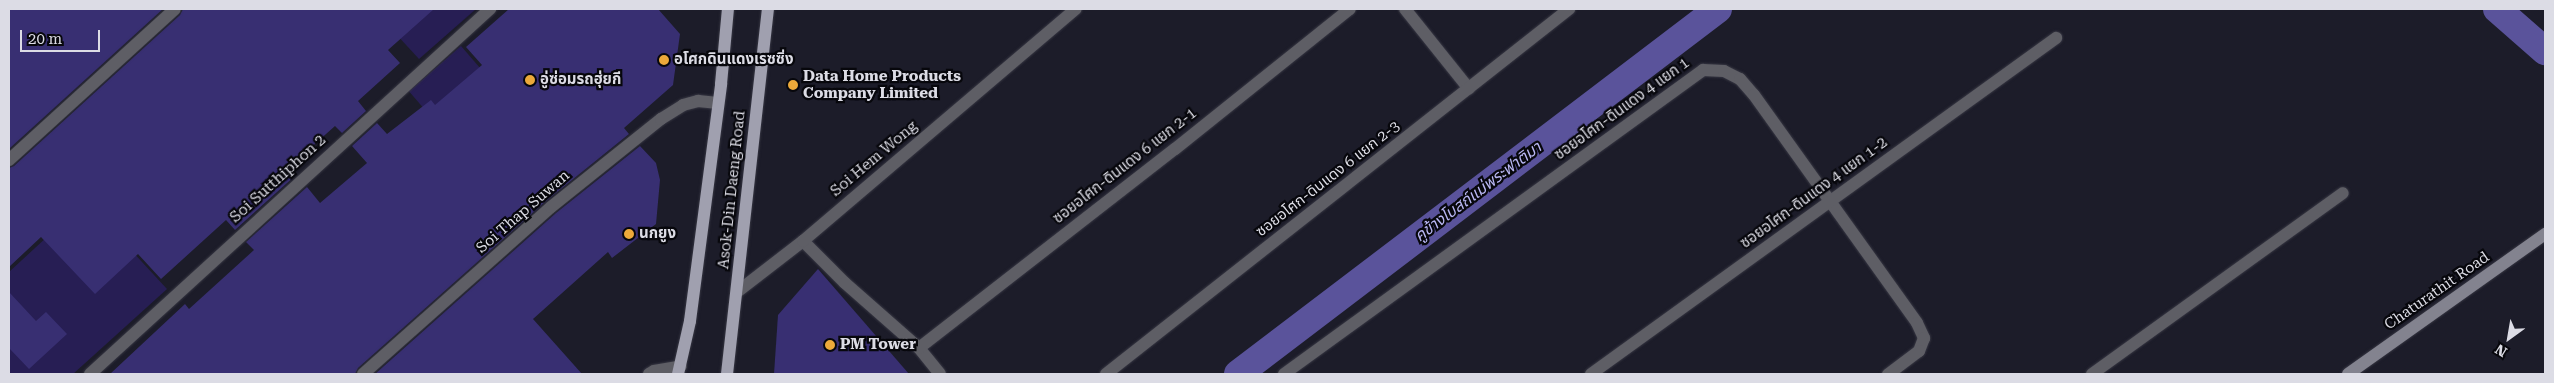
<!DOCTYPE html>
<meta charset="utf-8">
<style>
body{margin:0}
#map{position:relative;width:2554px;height:383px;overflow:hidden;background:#1c1c29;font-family:"Roboto Serif","Noto Sans Thai",serif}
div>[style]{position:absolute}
.green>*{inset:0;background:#271e54;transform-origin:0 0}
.canal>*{height:28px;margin:-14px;padding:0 14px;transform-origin:14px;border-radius:14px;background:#5a539b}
.building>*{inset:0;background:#382f72}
.roads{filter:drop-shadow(0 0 1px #373743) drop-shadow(0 0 1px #373743)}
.street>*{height:12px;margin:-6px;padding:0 6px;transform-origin:6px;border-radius:6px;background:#5e5e65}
.secondary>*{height:12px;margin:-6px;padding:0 6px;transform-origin:6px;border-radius:6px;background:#83838f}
.primary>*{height:12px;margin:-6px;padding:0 6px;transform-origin:6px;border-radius:6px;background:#a0a0af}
.dots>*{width:14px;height:14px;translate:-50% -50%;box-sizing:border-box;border:2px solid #07070c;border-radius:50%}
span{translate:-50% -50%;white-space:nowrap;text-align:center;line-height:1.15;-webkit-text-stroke:4.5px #07070c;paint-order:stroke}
.poi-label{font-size:15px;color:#dcdce5;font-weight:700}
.left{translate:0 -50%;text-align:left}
.street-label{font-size:15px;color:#dcdce5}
.water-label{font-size:16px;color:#b9b7f3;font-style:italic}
.frame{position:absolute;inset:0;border:10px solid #dcdce5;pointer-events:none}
.north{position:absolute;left:2484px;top:313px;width:50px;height:50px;-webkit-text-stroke:4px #07070c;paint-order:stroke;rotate:212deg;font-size:14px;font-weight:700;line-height:20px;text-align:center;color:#dcdce5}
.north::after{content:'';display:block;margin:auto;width:18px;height:22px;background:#dcdce5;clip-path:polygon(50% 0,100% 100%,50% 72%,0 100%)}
.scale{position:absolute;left:20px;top:30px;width:80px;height:22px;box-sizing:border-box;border:2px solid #dcdce5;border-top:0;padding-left:6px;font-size:15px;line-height:18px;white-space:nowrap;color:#dcdce5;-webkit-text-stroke:4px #07070c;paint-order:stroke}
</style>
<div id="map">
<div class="green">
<i style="clip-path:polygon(397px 9px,476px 9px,419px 59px,384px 21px)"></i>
<i style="left:461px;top:46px;width:33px;height:69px;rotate:49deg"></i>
<i style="clip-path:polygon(48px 236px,130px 249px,167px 289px,73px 374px,9px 374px,9px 306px,13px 302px,9px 295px,9px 272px)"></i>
</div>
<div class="canal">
<i style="left:2497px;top:9px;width:64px;rotate:41.2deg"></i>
<i style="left:1238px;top:374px;width:603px;rotate:-37.25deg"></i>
</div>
<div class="building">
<i style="clip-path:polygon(9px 9px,163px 9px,9px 149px)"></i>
<i style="clip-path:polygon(183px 9px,434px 9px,388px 50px,400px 63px,358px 101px,366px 111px,342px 133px,335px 126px,289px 167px,296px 175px,235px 230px,226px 220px,161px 279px,138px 254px,95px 294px,41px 237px,9px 267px,9px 168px,14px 166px,180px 15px)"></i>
<i style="clip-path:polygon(509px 9px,658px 9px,680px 34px,673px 85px,624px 128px,629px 134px,546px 201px,358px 368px,355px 374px,110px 374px,185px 304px,189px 309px,254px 250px,246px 242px,307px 187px,320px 203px,367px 163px,352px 146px,377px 123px,387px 134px,431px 100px,435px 105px,482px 65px,466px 47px)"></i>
<i style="clip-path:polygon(640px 146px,656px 163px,660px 180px,656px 224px,612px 258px,608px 252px,533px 319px,582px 374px,375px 374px,556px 213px)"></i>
<i style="clip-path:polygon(818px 269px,909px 374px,774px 374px,778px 315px)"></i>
<i style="clip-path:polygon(9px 292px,36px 321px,46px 312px,67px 334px,29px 369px,9px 348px)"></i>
</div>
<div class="roads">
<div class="street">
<i style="left:1405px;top:9px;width:102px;rotate:51.3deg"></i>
<i style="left:9px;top:160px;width:224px;rotate:-42.3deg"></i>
<i style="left:803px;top:241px;width:59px;rotate:45deg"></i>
<i style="left:845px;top:283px;width:98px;rotate:41.3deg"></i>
<i style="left:919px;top:348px;width:33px;rotate:51deg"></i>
<i style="left:737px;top:292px;width:83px;rotate:-37.7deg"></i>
<i style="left:803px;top:241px;width:358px;rotate:-40.4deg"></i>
<i style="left:919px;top:348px;width:324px;rotate:-37.9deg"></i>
<i style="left:1175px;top:149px;width:224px;rotate:-38.7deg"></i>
<i style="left:90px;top:374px;width:542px;rotate:-42.38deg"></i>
<i style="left:363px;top:374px;width:251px;rotate:-41.6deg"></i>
<i style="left:551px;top:207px;width:141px;rotate:-38.7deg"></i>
<i style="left:661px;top:119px;width:26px;rotate:-32deg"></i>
<i style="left:683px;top:105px;width:16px;rotate:-15deg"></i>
<i style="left:698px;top:101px;width:20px;rotate:6deg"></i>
<i style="left:649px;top:374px;width:6px;rotate:-31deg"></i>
<i style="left:654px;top:371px;width:27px;rotate:-10deg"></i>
<i style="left:1106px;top:374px;width:590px;rotate:-38.25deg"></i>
<i style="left:1284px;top:374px;width:518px;rotate:-35.96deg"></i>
<i style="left:1703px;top:70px;width:21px;rotate:3deg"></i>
<i style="left:1724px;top:71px;width:18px;rotate:27deg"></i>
<i style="left:1740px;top:79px;width:21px;rotate:49deg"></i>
<i style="left:1754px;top:95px;width:280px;rotate:54.4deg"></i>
<i style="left:1917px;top:323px;width:17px;rotate:65deg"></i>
<i style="left:1924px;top:338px;width:14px;rotate:111deg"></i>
<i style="left:1919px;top:351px;width:39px;rotate:143deg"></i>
<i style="left:1591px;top:374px;width:574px;rotate:-35.85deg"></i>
<i style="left:2092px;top:374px;width:309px;rotate:-35.8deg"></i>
</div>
<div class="secondary">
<i style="left:2348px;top:374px;width:242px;rotate:-35.4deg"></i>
</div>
<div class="primary">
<i style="left:678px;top:374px;width:54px;rotate:-77.2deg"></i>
<i style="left:690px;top:321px;width:239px;rotate:-82.5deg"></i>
<i style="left:721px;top:84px;width:75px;rotate:-84.7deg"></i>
<i style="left:727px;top:374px;width:367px;rotate:-83.6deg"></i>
</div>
</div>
<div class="dots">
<i style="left:664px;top:60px;background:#eca93a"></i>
<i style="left:530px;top:80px;background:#eca93a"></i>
<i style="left:793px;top:85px;background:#eca93a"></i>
<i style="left:629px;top:234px;background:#eca93a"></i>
<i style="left:830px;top:345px;background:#eca93a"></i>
</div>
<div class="poi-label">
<span class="left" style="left:674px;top:60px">อโศกดินแดงเรซซิ่ง</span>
<span class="left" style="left:803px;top:85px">Data Home Products<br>Company Limited</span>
<span class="left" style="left:540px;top:80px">อู่ซ่อมรถฮุ่ยกี</span>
<span class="left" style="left:639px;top:234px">นกยูง</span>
<span class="left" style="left:840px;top:345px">PM Tower</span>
</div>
<div class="street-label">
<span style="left:1622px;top:109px;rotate:-36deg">ซอยอโศก-ดินแดง 4 แยก 1</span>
<span style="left:874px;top:159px;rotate:-40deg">Soi Hem Wong</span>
<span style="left:1125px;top:166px;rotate:-38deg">ซอยอโศก-ดินแดง 6 แยก 2-1</span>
<span style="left:278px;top:179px;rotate:-42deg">Soi Sutthiphon 2</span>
<span style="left:1328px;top:179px;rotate:-38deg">ซอยอโศก-ดินแดง 6 แยก 2-3</span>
<span style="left:732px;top:190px;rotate:-84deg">Asok-Din Daeng Road</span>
<span style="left:1814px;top:193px;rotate:-36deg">ซอยอโศก-ดินแดง 4 แยก 1-2</span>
<span style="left:523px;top:212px;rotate:-41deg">Soi Thap Suwan</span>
<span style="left:2437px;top:291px;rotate:-35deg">Chaturathit Road</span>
</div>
<div class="water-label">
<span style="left:1478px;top:192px;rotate:-37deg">คูข้างโบสถ์แม่พระฟาติมา</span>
</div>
<div class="frame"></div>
<div class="north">N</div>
<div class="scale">20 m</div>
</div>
